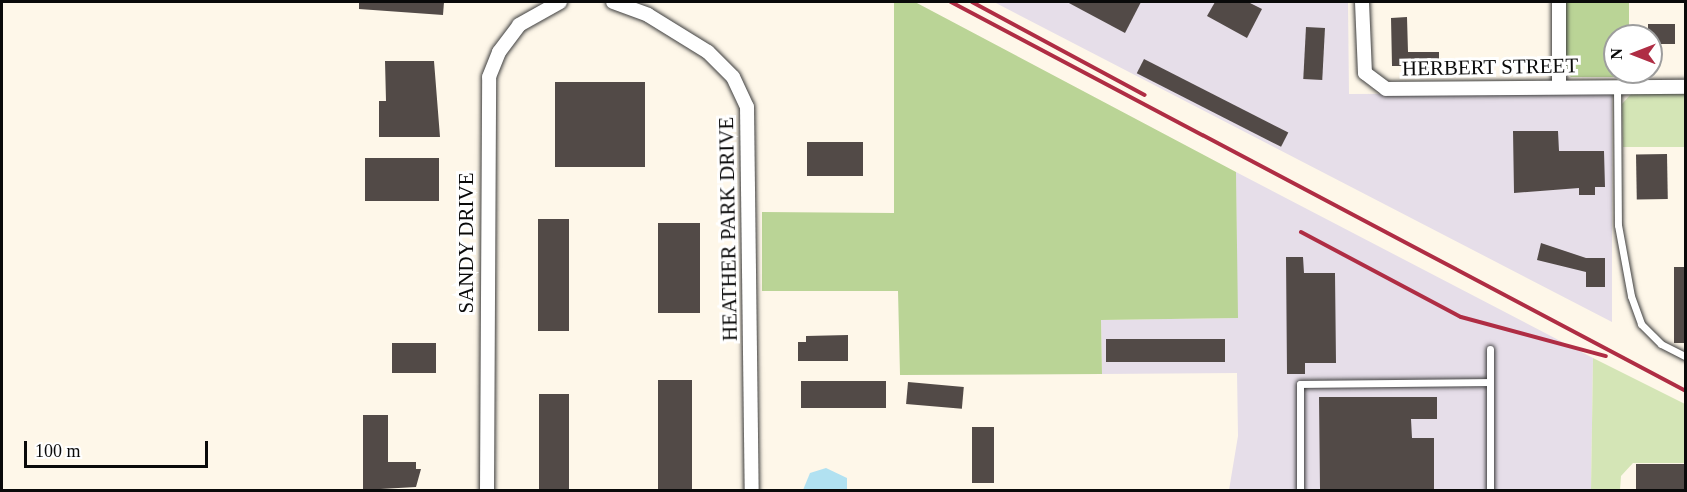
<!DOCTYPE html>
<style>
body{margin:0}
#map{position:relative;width:1687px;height:492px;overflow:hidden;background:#fef7e9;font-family:"Times New Roman",serif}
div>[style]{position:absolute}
.industrial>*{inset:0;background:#e6dee9}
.green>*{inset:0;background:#d4e5b6}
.forest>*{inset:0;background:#bad496}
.water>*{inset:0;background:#b1e1f1}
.building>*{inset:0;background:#524a47;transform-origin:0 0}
.roads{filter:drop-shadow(0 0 2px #3d3d3d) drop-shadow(0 0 2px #3d3d3d)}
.service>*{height:7px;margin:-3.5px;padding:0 3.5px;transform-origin:3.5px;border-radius:3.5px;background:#fff}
.minor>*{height:14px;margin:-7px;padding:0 7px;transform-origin:7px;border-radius:7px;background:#fff}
.rail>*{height:4px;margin:-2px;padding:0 2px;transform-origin:2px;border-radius:2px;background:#af2d44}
span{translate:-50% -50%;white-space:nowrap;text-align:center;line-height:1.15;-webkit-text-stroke:6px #fff;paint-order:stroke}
.street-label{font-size:21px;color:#0a0a0a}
.frame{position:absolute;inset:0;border:3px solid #0a0a0a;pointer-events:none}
.north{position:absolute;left:1603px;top:24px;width:60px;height:60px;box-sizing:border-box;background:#fff;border:2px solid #9d9d9d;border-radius:50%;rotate:270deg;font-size:16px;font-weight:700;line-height:24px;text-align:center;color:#0a0a0a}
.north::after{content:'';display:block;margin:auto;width:21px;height:27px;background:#af2d44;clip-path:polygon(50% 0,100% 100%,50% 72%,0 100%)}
.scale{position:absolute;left:24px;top:441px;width:184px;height:27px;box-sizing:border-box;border:3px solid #0a0a0a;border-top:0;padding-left:8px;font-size:18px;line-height:21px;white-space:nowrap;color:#0a0a0a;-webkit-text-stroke:4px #fff;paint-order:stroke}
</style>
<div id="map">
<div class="industrial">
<i style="clip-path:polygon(994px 2px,1348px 2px,1349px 94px,1612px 93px,1612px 322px)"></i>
<i style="clip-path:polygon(1236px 172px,1593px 358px,1591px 490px,1229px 490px,1238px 436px,1237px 373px,1102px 374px,1101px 320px,1237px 318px)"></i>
</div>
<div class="green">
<i style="clip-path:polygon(1631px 94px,1685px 94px,1685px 147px,1623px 147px,1622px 104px)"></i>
<i style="clip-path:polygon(1593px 358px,1685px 404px,1685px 463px,1633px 463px,1621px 476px,1620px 490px,1591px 490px)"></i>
</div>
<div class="forest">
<i style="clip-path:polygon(894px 2px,915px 2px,1236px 172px,1238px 318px,1101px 320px,1102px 374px,900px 375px,898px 291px,762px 291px,762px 212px,894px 213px)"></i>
<i style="clip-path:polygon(1566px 2px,1629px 2px,1629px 36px,1615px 36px,1615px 72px,1629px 72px,1630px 77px,1571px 77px,1566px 72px)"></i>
</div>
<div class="water">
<i style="clip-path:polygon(826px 468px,847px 478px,847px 490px,803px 490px,810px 473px)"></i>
</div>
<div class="building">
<i style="clip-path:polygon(359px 2px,444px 2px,443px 15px,359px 9px)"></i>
<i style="clip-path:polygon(1067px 2px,1141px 2px,1125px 33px)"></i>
<i style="clip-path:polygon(1215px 2px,1248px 2px,1262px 9px,1247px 38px,1207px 16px)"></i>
<i style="clip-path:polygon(1407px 17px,1408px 52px,1439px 52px,1439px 72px,1420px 72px,1420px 66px,1392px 66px,1391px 18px)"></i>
<i style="left:1648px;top:24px;width:27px;height:20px"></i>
<i style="left:1306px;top:27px;width:19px;height:52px;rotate:3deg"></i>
<i style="left:1144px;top:59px;width:162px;height:16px;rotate:27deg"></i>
<i style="clip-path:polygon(385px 61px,434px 61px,440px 137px,379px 137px,379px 101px,386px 101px)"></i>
<i style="left:555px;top:82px;width:90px;height:85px"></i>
<i style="clip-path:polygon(1513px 131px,1558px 131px,1559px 151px,1604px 151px,1605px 187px,1595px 187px,1595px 195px,1579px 195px,1579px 188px,1514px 193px)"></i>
<i style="left:807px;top:142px;width:56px;height:34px"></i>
<i style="left:1667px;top:154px;width:45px;height:31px;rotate:89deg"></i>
<i style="left:365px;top:158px;width:74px;height:43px"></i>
<i style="left:538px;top:219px;width:31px;height:112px"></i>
<i style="left:658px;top:223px;width:42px;height:90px"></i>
<i style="clip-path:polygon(1541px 243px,1586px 258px,1605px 258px,1605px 287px,1586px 287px,1586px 272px,1537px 260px)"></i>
<i style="clip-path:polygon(1286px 257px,1303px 257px,1304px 273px,1335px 273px,1336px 363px,1305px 363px,1305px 374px,1287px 374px)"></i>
<i style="left:1674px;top:267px;width:12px;height:76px"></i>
<i style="clip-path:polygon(848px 335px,848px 361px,798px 361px,798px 342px,806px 342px,806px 336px)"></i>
<i style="left:1106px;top:339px;width:119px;height:23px"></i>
<i style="left:392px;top:343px;width:44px;height:30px"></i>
<i style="left:658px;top:380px;width:34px;height:110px"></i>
<i style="left:886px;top:381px;width:27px;height:85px;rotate:90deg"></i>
<i style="left:908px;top:382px;width:56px;height:22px;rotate:5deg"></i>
<i style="left:539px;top:394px;width:30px;height:96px"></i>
<i style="clip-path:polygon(1319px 397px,1437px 397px,1437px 419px,1411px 419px,1412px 438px,1434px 438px,1434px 490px,1320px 490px)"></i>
<i style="clip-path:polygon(363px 415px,388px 415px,388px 462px,416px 462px,416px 469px,421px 469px,416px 487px,363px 490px)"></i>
<i style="left:972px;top:427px;width:22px;height:56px"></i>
<i style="left:1636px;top:464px;width:50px;height:26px"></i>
</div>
<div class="roads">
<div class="service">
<i style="left:1617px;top:87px;width:138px;rotate:89.6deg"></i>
<i style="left:1618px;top:225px;width:72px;rotate:79.6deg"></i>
<i style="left:1631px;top:296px;width:30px;rotate:70deg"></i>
<i style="left:1641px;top:324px;width:28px;rotate:45deg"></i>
<i style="left:1661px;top:344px;width:28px;rotate:27deg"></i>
<i style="left:1490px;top:349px;width:141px;rotate:90deg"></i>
<i style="left:1300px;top:490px;width:106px;rotate:-90deg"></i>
<i style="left:1300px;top:384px;width:190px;rotate:-0.6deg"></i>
</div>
<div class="minor">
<i style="left:613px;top:2px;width:37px;rotate:20deg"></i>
<i style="left:648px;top:15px;width:70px;rotate:31.7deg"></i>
<i style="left:708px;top:52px;width:35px;rotate:45deg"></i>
<i style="left:733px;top:77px;width:33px;rotate:65deg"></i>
<i style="left:747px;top:107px;width:383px;rotate:89.3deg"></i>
<i style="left:1362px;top:2px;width:71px;rotate:87.6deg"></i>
<i style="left:1365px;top:73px;width:26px;rotate:37deg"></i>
<i style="left:1386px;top:89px;width:300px;rotate:-0.4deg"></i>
<i style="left:1559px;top:2px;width:85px;rotate:90deg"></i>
<i style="left:487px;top:490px;width:413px;rotate:-89.7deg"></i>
<i style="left:489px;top:77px;width:27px;rotate:-68deg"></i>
<i style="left:499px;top:52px;width:34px;rotate:-53deg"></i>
<i style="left:519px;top:25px;width:47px;rotate:-29.3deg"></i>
</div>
</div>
<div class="rail">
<i style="left:951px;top:2px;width:832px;rotate:27.89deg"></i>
<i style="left:972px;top:2px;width:196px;rotate:28.3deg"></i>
<i style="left:1301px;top:232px;width:181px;rotate:28deg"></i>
<i style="left:1461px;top:317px;width:150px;rotate:15.1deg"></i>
</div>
<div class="street-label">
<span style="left:1490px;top:67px;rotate:-1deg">HERBERT STREET</span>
<span style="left:728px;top:229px;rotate:-91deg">HEATHER PARK DRIVE</span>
<span style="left:466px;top:243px;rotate:-90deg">SANDY DRIVE</span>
</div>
<div class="frame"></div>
<div class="north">N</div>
<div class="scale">100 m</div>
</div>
